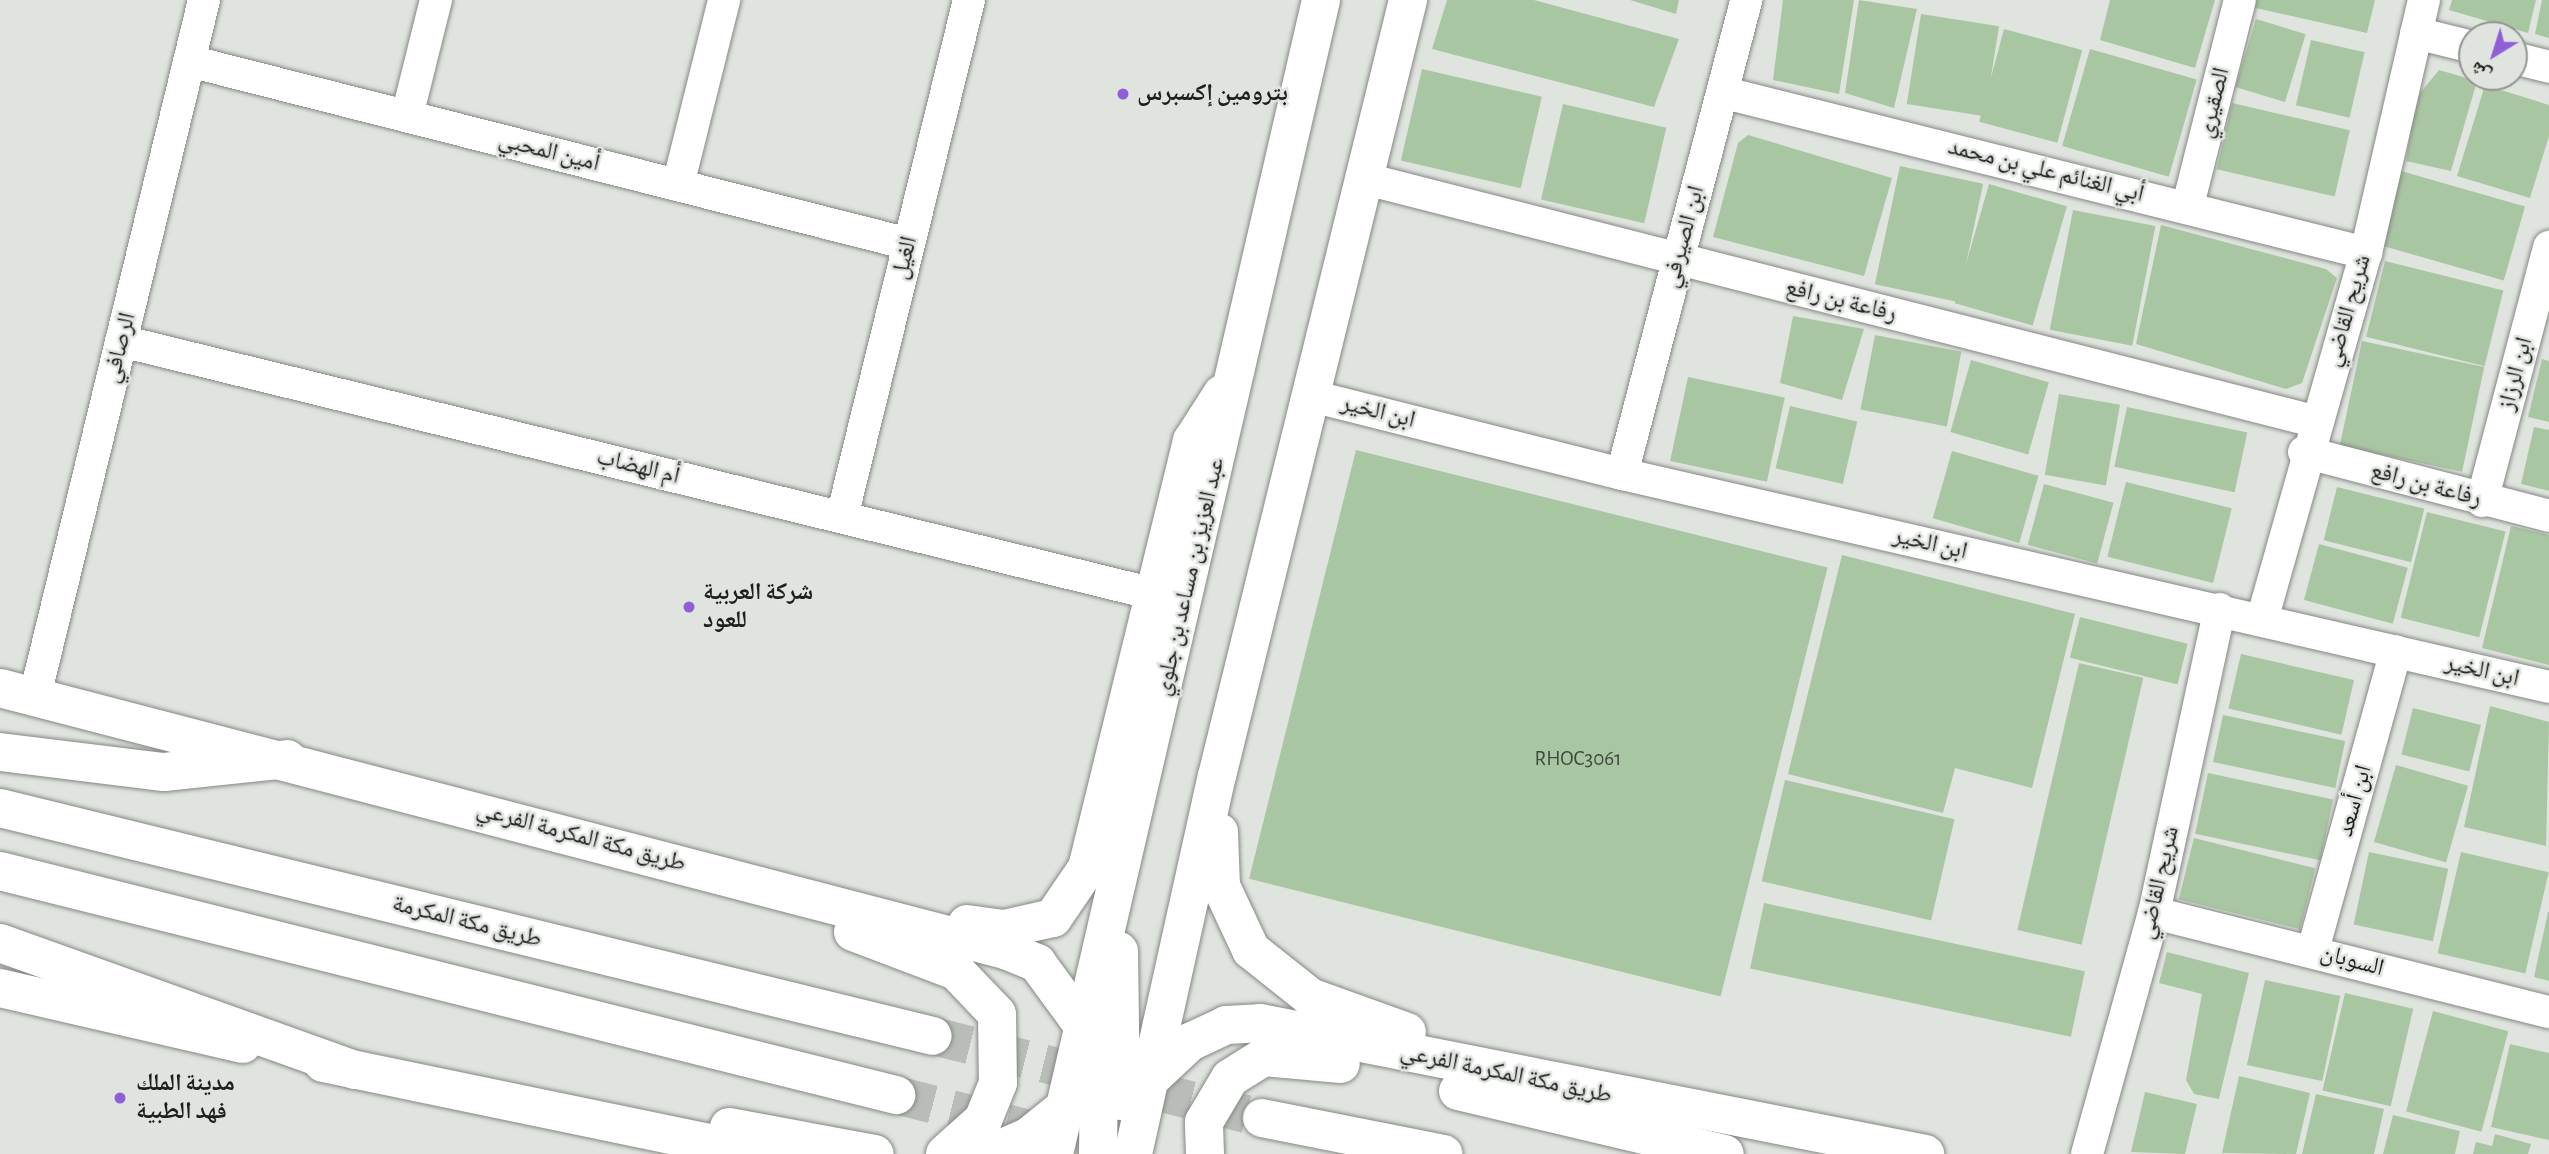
<!DOCTYPE html>
<meta charset="utf-8">
<style>
body{margin:0}
#map{position:relative;width:2549px;height:1154px;overflow:hidden;background:#e0e4df;font-family:"Alegreya Sans","Noto Naskh Arabic",sans-serif}
div>[style]{position:absolute}
.building>*{inset:0;background:#a9c6a3;transform-origin:0 0}
.highway-tunnel>*{height:38px;margin-top:-19px;transform-origin:0;background:repeating-linear-gradient(90deg,#b9bdb8 0 38px,transparent 0 57px)}
.roads{filter:drop-shadow(0 0 2px #848883) drop-shadow(0 0 2px #848883)}
.street>*{height:32px;margin:-16px;padding:0 16px;transform-origin:16px;border-radius:16px;background:#fff}
.primary>*{height:38px;margin:-19px;padding:0 19px;transform-origin:19px;border-radius:19px;background:#fff}
.highway>*{height:38px;margin:-19px;padding:0 19px;transform-origin:19px;border-radius:19px;background:#fff}
.dots>*{width:19px;height:19px;translate:-50% -50%;box-sizing:border-box;border:4px solid #e0e4df;border-radius:50%}
span{translate:-50% -50%;white-space:nowrap;text-align:center;line-height:1.15;-webkit-text-stroke:5px #e0e4df;paint-order:stroke}
.number-label{font-size:21px;color:#41493e}
.number-label span{-webkit-text-stroke-width:0}
.poi-label{font-size:24px;color:#1e1f1d;font-weight:700}
.left{translate:0 -50%;text-align:left}
.street-label{font-size:24px;color:#1e1f1d}
.north{position:absolute;left:2458px;top:21px;width:70px;height:70px;box-sizing:border-box;background:#e0e4df;border:2px solid #929591;border-radius:50%;rotate:218deg;font-size:19px;font-weight:700;line-height:28px;text-align:center;color:#1e1f1d}
.north::after{content:'';display:block;margin:auto;width:24px;height:32px;background:#905fd8;clip-path:polygon(50% 0,100% 100%,50% 72%,0 100%)}
</style>
<div id="map">
<div class="building">
<i style="clip-path:polygon(1447px 0,1534px 0,1679px 39px,1654px 107px,1432px 49px)"></i>
<i style="clip-path:polygon(1630px 0,1679px 0,1676px 14px)"></i>
<i style="clip-path:polygon(1783px 0,1854px 0,1839px 94px,1773px 80px)"></i>
<i style="clip-path:polygon(1859px 0,1917px 9px,1894px 108px,1845px 93px)"></i>
<i style="clip-path:polygon(2110px 0,2215px 0,2195px 68px,2100px 40px)"></i>
<i style="clip-path:polygon(2253px 0,2375px 0,2367px 33px,2251px 7px)"></i>
<i style="clip-path:polygon(2452px 0,2536px 0,2528px 33px,2449px 10px)"></i>
<i style="clip-path:polygon(2542px 0,2549px 0,2549px 38px,2535px 34px)"></i>
<i style="left:1921px;top:14px;width:79px;height:91px;rotate:9deg"></i>
<i style="left:2256px;top:19px;width:52px;height:71px;rotate:17deg"></i>
<i style="left:2004px;top:29px;width:81px;height:96px;rotate:15deg"></i>
<i style="left:2311px;top:40px;width:55px;height:67px;rotate:13deg"></i>
<i style="left:2090px;top:49px;width:111px;height:101px;rotate:16deg"></i>
<i style="left:1422px;top:69px;width:123px;height:94px;rotate:13deg"></i>
<i style="clip-path:polygon(2439px 70px,2477px 81px,2451px 171px,2406px 161px,2416px 98px)"></i>
<i style="clip-path:polygon(2485px 85px,2549px 105px,2549px 136px,2530px 198px,2457px 176px)"></i>
<i style="left:2232px;top:103px;width:121px;height:68px;rotate:13deg"></i>
<i style="left:1563px;top:104px;width:106px;height:98px;rotate:13deg"></i>
<i style="clip-path:polygon(1748px 135px,1892px 178px,1864px 276px,1713px 237px,1738px 143px)"></i>
<i style="left:1900px;top:166px;width:85px;height:121px;rotate:12deg"></i>
<i style="left:2401px;top:171px;width:129px;height:77px;rotate:16deg"></i>
<i style="left:1989px;top:184px;width:81px;height:124px;rotate:16deg"></i>
<i style="left:2073px;top:210px;width:84px;height:122px;rotate:11deg"></i>
<i style="clip-path:polygon(2161px 225px,2326px 269px,2337px 278px,2302px 383px,2286px 389px,2136px 344px)"></i>
<i style="left:2385px;top:261px;width:122px;height:78px;rotate:14deg"></i>
<i style="clip-path:polygon(1793px 316px,1864px 329px,1842px 400px,1780px 383px)"></i>
<i style="left:1875px;top:335px;width:88px;height:76px;rotate:11deg"></i>
<i style="left:2362px;top:341px;width:125px;height:107px;rotate:12deg"></i>
<i style="clip-path:polygon(2542px 359px,2549px 361px,2549px 422px,2528px 417px)"></i>
<i style="left:1971px;top:360px;width:81px;height:75px;rotate:16deg"></i>
<i style="left:1688px;top:377px;width:99px;height:86px;rotate:12deg"></i>
<i style="left:2059px;top:394px;width:62px;height:82px;rotate:10deg"></i>
<i style="left:1790px;top:406px;width:69px;height:64px;rotate:13deg"></i>
<i style="left:2127px;top:407px;width:123px;height:61px;rotate:12deg"></i>
<i style="clip-path:polygon(2534px 427px,2549px 430px,2549px 491px,2521px 484px)"></i>
<i style="left:1356px;top:450px;width:486px;height:442px;rotate:14deg"></i>
<i style="left:1952px;top:451px;width:90px;height:70px;rotate:16deg"></i>
<i style="left:2126px;top:482px;width:109px;height:77px;rotate:14deg"></i>
<i style="left:2044px;top:484px;width:72px;height:63px;rotate:15deg"></i>
<i style="left:2337px;top:487px;width:90px;height:55px;rotate:14deg"></i>
<i style="left:2427px;top:512px;width:81px;height:109px;rotate:14deg"></i>
<i style="clip-path:polygon(2511px 526px,2549px 535px,2549px 665px,2482px 648px)"></i>
<i style="left:2319px;top:544px;width:92px;height:58px;rotate:15deg"></i>
<i style="clip-path:polygon(1842px 555px,2075px 614px,2032px 788px,1955px 768px,1943px 813px,1788px 774px)"></i>
<i style="left:2080px;top:617px;width:111px;height:42px;rotate:14deg"></i>
<i style="left:2241px;top:654px;width:116px;height:56px;rotate:13deg"></i>
<i style="left:2079px;top:663px;width:66px;height:274px;rotate:13deg"></i>
<i style="clip-path:polygon(2490px 706px,2549px 722px,2546px 846px,2464px 827px)"></i>
<i style="left:2413px;top:708px;width:70px;height:48px;rotate:14deg"></i>
<i style="left:2223px;top:715px;width:125px;height:48px;rotate:12deg"></i>
<i style="left:2396px;top:765px;width:75px;height:80px;rotate:16deg"></i>
<i style="left:2208px;top:773px;width:128px;height:62px;rotate:12deg"></i>
<i style="left:1785px;top:780px;width:174px;height:104px;rotate:13deg"></i>
<i style="left:2194px;top:838px;width:125px;height:63px;rotate:14deg"></i>
<i style="left:2369px;top:852px;width:81px;height:74px;rotate:12deg"></i>
<i style="left:2461px;top:852px;width:90px;height:104px;rotate:13deg"></i>
<i style="left:1764px;top:903px;width:328px;height:67px;rotate:12deg"></i>
<i style="clip-path:polygon(2548px 912px,2549px 912px,2549px 981px,2534px 977px)"></i>
<i style="clip-path:polygon(2167px 952px,2249px 973px,2219px 1099px,2194px 1094px,2186px 1080px,2202px 994px,2159px 983px)"></i>
<i style="left:2265px;top:980px;width:77px;height:87px;rotate:12deg"></i>
<i style="left:2345px;top:993px;width:70px;height:100px;rotate:13deg"></i>
<i style="left:2433px;top:1011px;width:78px;height:104px;rotate:15deg"></i>
<i style="clip-path:polygon(2510px 1044px,2549px 1053px,2549px 1140px,2491px 1127px)"></i>
<i style="clip-path:polygon(2239px 1076px,2310px 1093px,2296px 1154px,2222px 1153px)"></i>
<i style="clip-path:polygon(2145px 1092px,2197px 1104px,2185px 1154px,2131px 1152px)"></i>
<i style="clip-path:polygon(2316px 1094px,2384px 1109px,2374px 1154px,2302px 1154px)"></i>
<i style="clip-path:polygon(2393px 1115px,2460px 1131px,2455px 1154px,2383px 1154px)"></i>
<i style="clip-path:polygon(2495px 1134px,2531px 1144px,2528px 1154px,2473px 1154px,2476px 1142px,2492px 1146px)"></i>
</div>
<div class="highway-tunnel">
<i style="left:933px;top:1036px;width:339px;rotate:14deg"></i>
<i style="left:896px;top:1095px;width:170px;rotate:14.3deg"></i>
</div>
<div class="roads">
<div class="street">
<i style="left:2416px;top:33px;width:58px;rotate:14deg"></i>
<i style="left:2514px;top:58px;width:36px;rotate:14deg"></i>
<i style="left:189px;top:61px;width:743px;rotate:14.26deg"></i>
<i style="left:1725px;top:93px;width:661px;rotate:14.02deg"></i>
<i style="left:407px;top:116px;width:120px;rotate:-76deg"></i>
<i style="left:1366px;top:179px;width:982px;rotate:14.33deg"></i>
<i style="left:678px;top:185px;width:191px;rotate:-76deg"></i>
<i style="left:2188px;top:205px;width:211px;rotate:-75.8deg"></i>
<i style="left:121px;top:341px;width:1064px;rotate:13.76deg"></i>
<i style="left:1311px;top:396px;width:321px;rotate:14.1deg"></i>
<i style="left:1622px;top:474px;width:951px;rotate:12.94deg"></i>
<i style="left:2304px;top:452px;width:253px;rotate:14.6deg"></i>
<i style="left:1622px;top:474px;width:490px;rotate:-75.3deg"></i>
<i style="left:2482px;top:501px;width:263px;rotate:-75.2deg"></i>
<i style="left:842px;top:517px;width:532px;rotate:-76.2deg"></i>
<i style="left:2262px;top:620px;width:381px;rotate:-74.2deg"></i>
<i style="left:2366px;top:253px;width:260px;rotate:-77.1deg"></i>
<i style="left:35px;top:696px;width:716px;rotate:-76.35deg"></i>
<i style="left:2154px;top:913px;width:407px;rotate:14.1deg"></i>
<i style="left:2313px;top:950px;width:310px;rotate:-74.5deg"></i>
<i style="left:2087px;top:1154px;width:250px;rotate:-74.5deg"></i>
<i style="left:2154px;top:913px;width:311px;rotate:-77.8deg"></i>
</div>
<div class="primary">
<i style="left:0;top:688px;width:1039px;rotate:14.61deg"></i>
<i style="left:1005px;top:950px;width:35px;rotate:22deg"></i>
<i style="left:1037px;top:963px;width:79px;rotate:53.7deg"></i>
<i style="left:1084px;top:1027px;width:47px;rotate:71.6deg"></i>
<i style="left:1099px;top:1072px;width:82px;rotate:90.7deg"></i>
<i style="left:1219px;top:832px;width:54px;rotate:87.9deg"></i>
<i style="left:1221px;top:886px;width:71px;rotate:64.9deg"></i>
<i style="left:1251px;top:950px;width:75px;rotate:38.5deg"></i>
<i style="left:1310px;top:997px;width:103px;rotate:19.8deg"></i>
<i style="left:967px;top:924px;width:37px;rotate:8deg"></i>
<i style="left:1004px;top:929px;width:50px;rotate:-12.7deg"></i>
<i style="left:1053px;top:918px;width:60px;rotate:-55.8deg"></i>
<i style="left:1087px;top:868px;width:440px;rotate:-76.2deg"></i>
<i style="left:1192px;top:441px;width:56px;rotate:-57.4deg"></i>
<i style="left:853px;top:932px;width:110px;rotate:20.7deg"></i>
<i style="left:956px;top:971px;width:59px;rotate:46.4deg"></i>
<i style="left:997px;top:1014px;width:69px;rotate:89.2deg"></i>
<i style="left:998px;top:1083px;width:40px;rotate:112deg"></i>
<i style="left:983px;top:1120px;width:51px;rotate:138.2deg"></i>
<i style="left:1119px;top:951px;width:150px;rotate:89.2deg"></i>
<i style="left:0;top:988px;width:249px;rotate:13deg"></i>
<i style="left:323px;top:1063px;width:448px;rotate:11.7deg"></i>
<i style="left:1145px;top:1084px;width:62px;rotate:-43deg"></i>
<i style="left:1190px;top:1042px;width:40px;rotate:-25deg"></i>
<i style="left:1226px;top:1025px;width:34px;rotate:-3deg"></i>
<i style="left:1260px;top:1023px;width:678px;rotate:11.14deg"></i>
<i style="left:1458px;top:1091px;width:274px;rotate:13.3deg"></i>
<i style="left:729px;top:1127px;width:148px;rotate:10.5deg"></i>
<i style="left:989px;top:1154px;width:43px;rotate:-23.6deg"></i>
<i style="left:1028px;top:1137px;width:54px;rotate:-39deg"></i>
<i style="left:1054px;top:1154px;width:1184px;rotate:-76.97deg"></i>
<i style="left:1133px;top:1154px;width:387px;rotate:-77.5deg"></i>
<i style="left:1217px;top:776px;width:799px;rotate:-76.17deg"></i>
<i style="left:1205px;top:1154px;width:32px;rotate:-92deg"></i>
<i style="left:1204px;top:1122px;width:51px;rotate:-59.4deg"></i>
<i style="left:1230px;top:1078px;width:40px;rotate:-32deg"></i>
<i style="left:1264px;top:1057px;width:77px;rotate:5.2deg"></i>
</div>
<div class="highway">
<i style="left:0;top:752px;width:165px;rotate:7deg"></i>
<i style="left:164px;top:772px;width:124px;rotate:-6deg"></i>
<i style="left:0;top:808px;width:960px;rotate:13.73deg"></i>
<i style="left:0;top:871px;width:924px;rotate:14.04deg"></i>
<i style="left:0;top:943px;width:377px;rotate:19.7deg"></i>
<i style="left:1262px;top:1118px;width:185px;rotate:11.2deg"></i>
</div>
</div>
<div class="dots">
<i style="left:1123px;top:94px;background:#905fd8"></i>
<i style="left:689px;top:607px;background:#905fd8"></i>
<i style="left:120px;top:1098px;background:#905fd8"></i>
</div>
<div class="number-label">
<span style="left:1578px;top:759px">RHOC3061</span>
</div>
<div class="poi-label">
<span class="left" style="left:1137px;top:94px">بترومين إكسبرس</span>
<span class="left" style="left:703px;top:607px">شركة العربية<br>للعود</span>
<span class="left" style="left:136px;top:1098px">مدينة الملك<br>فهد الطبية</span>
</div>
<div class="street-label">
<span style="left:2214px;top:103px;rotate:-76deg">الصقيري</span>
<span style="left:549px;top:152px;rotate:14deg">أمين المحبي</span>
<span style="left:2046px;top:171px;rotate:14deg">أبي الغنائم علي بن محمد</span>
<span style="left:1684px;top:237px;rotate:-75deg">ابن الصيرفي</span>
<span style="left:905px;top:258px;rotate:-76deg">الغيل</span>
<span style="left:1841px;top:301px;rotate:14deg">رفاعة بن رافع</span>
<span style="left:2348px;top:311px;rotate:-74deg">شريح القاضي</span>
<span style="left:120px;top:348px;rotate:-76deg">الرصافي</span>
<span style="left:2516px;top:374px;rotate:-75deg">ابن الرزاز</span>
<span style="left:1378px;top:412px;rotate:14deg">ابن الخير</span>
<span style="left:638px;top:467px;rotate:14deg">أم الهضاب</span>
<span style="left:2426px;top:485px;rotate:15deg">رفاعة بن رافع</span>
<span style="left:1930px;top:544px;rotate:13deg">ابن الخير</span>
<span style="left:1190px;top:577px;rotate:-77deg">عبد العزيز بن مساعد بن جلوي</span>
<span style="left:2482px;top:671px;rotate:13deg">ابن الخير</span>
<span style="left:2355px;top:801px;rotate:-74deg">ابن أسعد</span>
<span style="left:581px;top:837px;rotate:15deg">طريق مكة المكرمة الفرعي</span>
<span style="left:2159px;top:883px;rotate:-77deg">شريح القاضي</span>
<span style="left:467px;top:922px;rotate:14deg">طريق مكة المكرمة</span>
<span style="left:2352px;top:961px;rotate:15deg">السوبان</span>
<span style="left:1506px;top:1074px;rotate:12deg">طريق مكة المكرمة الفرعي</span>
</div>
<div class="north">ش</div>
</div>
